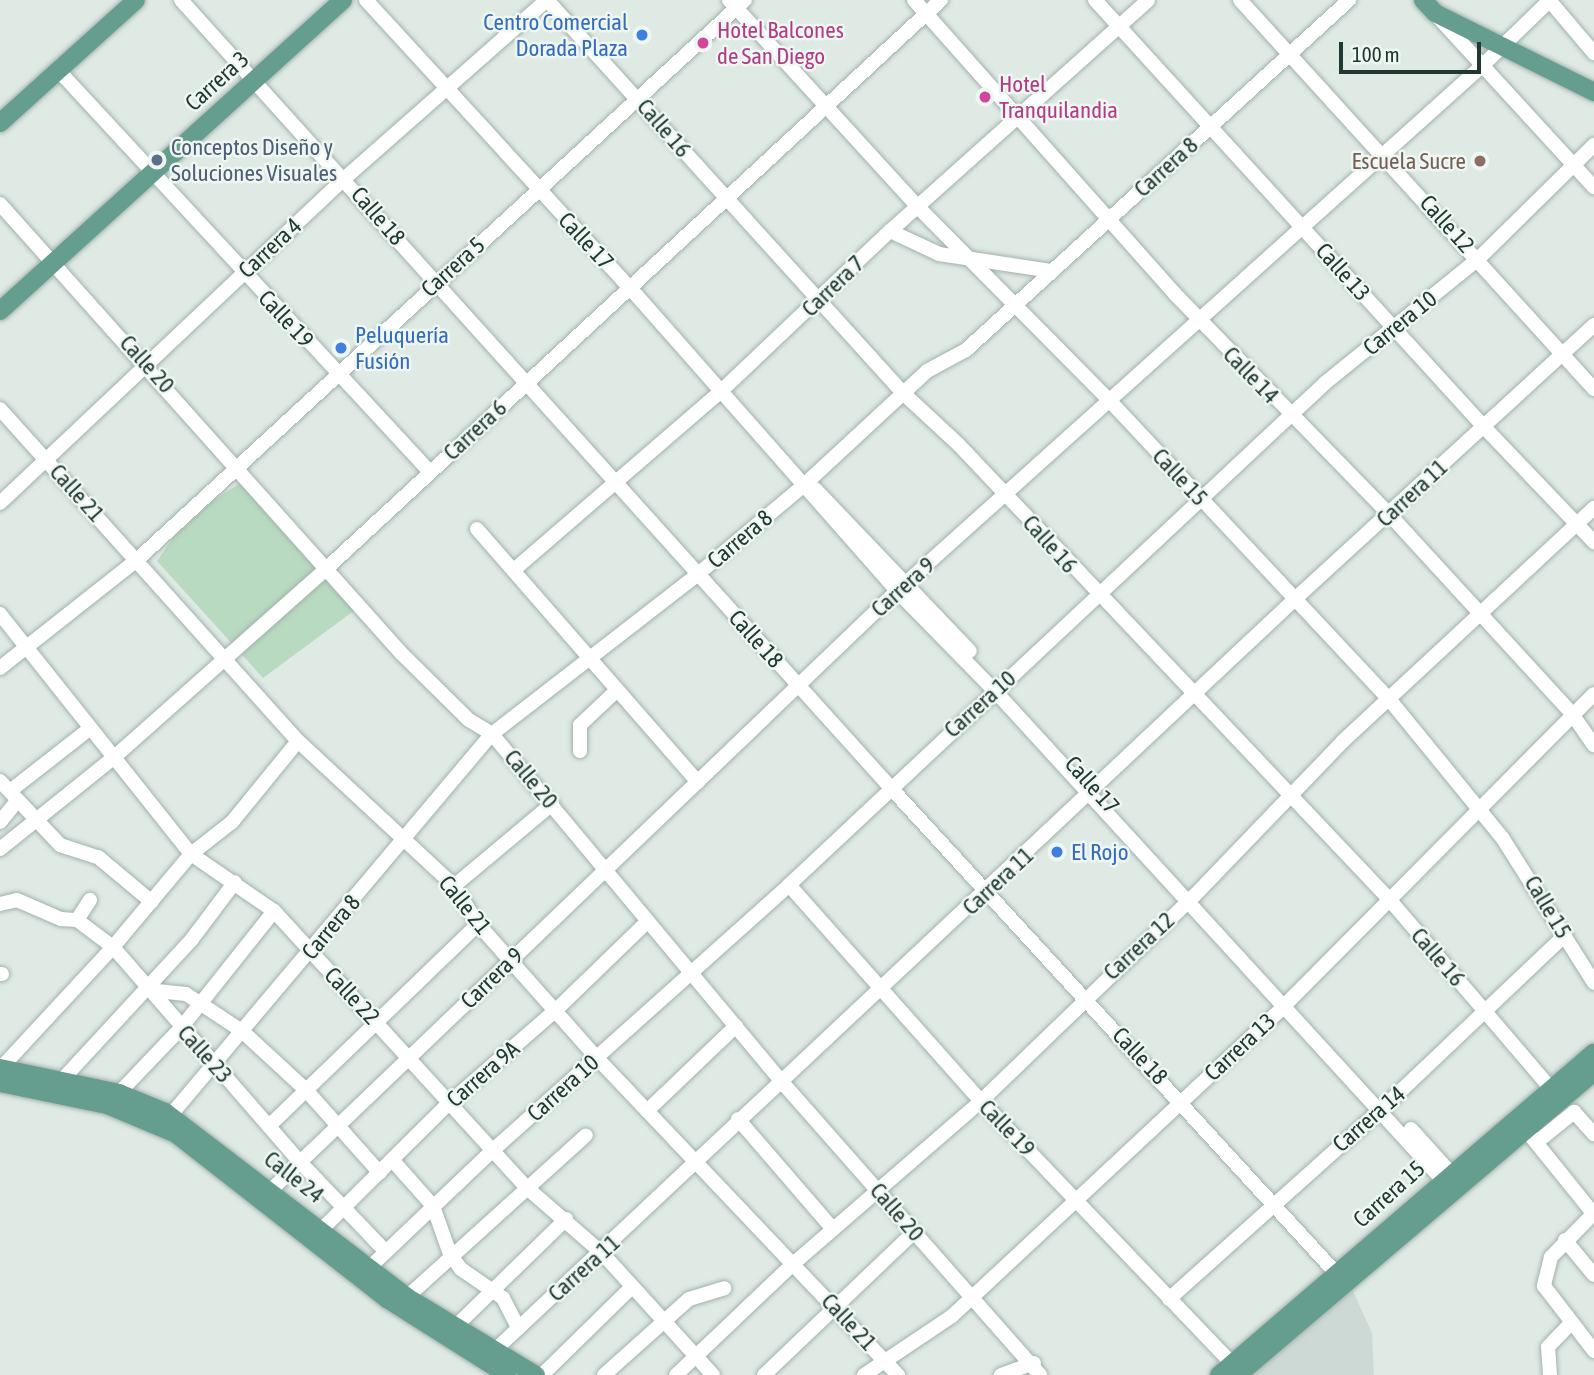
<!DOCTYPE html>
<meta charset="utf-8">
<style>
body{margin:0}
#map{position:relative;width:1594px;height:1375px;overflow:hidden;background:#dfeae5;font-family:"Asap Condensed",sans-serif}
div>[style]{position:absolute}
.built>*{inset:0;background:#cdd9d4}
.green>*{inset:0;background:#b8dac1}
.roads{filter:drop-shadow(0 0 2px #a2b1ac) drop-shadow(0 0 2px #a2b1ac)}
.minor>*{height:14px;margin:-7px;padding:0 7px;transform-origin:7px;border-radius:7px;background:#fff}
.major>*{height:18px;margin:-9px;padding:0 9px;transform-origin:9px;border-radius:9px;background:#659e8f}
.dots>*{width:19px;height:19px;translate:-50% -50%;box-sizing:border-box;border:4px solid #eff7f3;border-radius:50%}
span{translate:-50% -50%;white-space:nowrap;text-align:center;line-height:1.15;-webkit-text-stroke:5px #eff7f3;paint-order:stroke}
.shop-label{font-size:23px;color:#366cbe}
.right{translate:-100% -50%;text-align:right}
.left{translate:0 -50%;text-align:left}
.hotel-label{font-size:23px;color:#b23c85}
.street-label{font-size:23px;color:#213932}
.service-label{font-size:23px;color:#4e5e75}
.education-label{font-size:23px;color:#785e54}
.scale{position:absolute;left:1339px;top:42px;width:142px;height:32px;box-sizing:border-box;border:4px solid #213932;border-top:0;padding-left:9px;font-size:21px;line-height:24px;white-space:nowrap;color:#213932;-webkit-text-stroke:5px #eff7f3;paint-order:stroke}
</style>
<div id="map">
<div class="built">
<i style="clip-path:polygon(1352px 1289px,1372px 1333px,1374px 1375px,1251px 1375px)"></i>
</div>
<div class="green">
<i style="clip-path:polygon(245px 480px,355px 610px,263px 678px,157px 561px,174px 536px,211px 502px)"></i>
</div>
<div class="roads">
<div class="minor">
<i style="left:181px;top:0;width:1059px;rotate:47.98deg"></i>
<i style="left:890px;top:787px;width:660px;rotate:47.46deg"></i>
<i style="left:366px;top:0;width:392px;rotate:47.5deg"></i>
<i style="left:631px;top:289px;width:402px;rotate:48.6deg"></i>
<i style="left:897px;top:591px;width:140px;rotate:45.6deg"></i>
<i style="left:995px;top:691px;width:674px;rotate:47.53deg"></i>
<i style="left:547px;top:0;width:530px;rotate:47.83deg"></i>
<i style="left:903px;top:393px;width:76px;rotate:42.9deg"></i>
<i style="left:959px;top:445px;width:625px;rotate:46.56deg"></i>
<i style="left:1389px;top:899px;width:250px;rotate:49.5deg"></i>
<i style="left:729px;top:0;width:280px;rotate:47.6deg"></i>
<i style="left:918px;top:207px;width:272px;rotate:45.3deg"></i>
<i style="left:1109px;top:400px;width:410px;rotate:46.9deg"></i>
<i style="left:1389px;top:699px;width:181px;rotate:50.8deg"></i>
<i style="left:1503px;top:839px;width:170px;rotate:57.7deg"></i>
<i style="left:914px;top:0;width:393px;rotate:48.4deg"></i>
<i style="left:1175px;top:294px;width:307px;rotate:45.8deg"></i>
<i style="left:1389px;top:514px;width:271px;rotate:47.5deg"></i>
<i style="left:1572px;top:714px;width:38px;rotate:55deg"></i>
<i style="left:1095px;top:0;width:576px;rotate:47.67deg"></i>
<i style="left:1483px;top:426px;width:161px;rotate:46.3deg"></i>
<i style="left:1240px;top:0;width:526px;rotate:47.7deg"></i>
<i style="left:1549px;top:0;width:70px;rotate:49.7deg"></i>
<i style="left:1438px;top:17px;width:231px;rotate:47.5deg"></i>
<i style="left:59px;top:71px;width:546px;rotate:47.23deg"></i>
<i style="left:0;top:204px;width:602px;rotate:48.23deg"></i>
<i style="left:401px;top:653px;width:95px;rotate:44.6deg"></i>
<i style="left:469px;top:720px;width:27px;rotate:31deg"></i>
<i style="left:492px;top:734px;width:452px;rotate:50.2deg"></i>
<i style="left:781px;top:1081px;width:392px;rotate:48.6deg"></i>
<i style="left:890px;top:231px;width:54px;rotate:25.1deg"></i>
<i style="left:939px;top:254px;width:113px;rotate:8.6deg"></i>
<i style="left:0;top:409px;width:446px;rotate:48.1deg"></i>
<i style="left:298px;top:741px;width:213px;rotate:42.9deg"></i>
<i style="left:454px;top:886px;width:45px;rotate:57.7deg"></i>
<i style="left:478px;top:924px;width:178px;rotate:48.4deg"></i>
<i style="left:596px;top:1057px;width:439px;rotate:46.5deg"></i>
<i style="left:815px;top:489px;width:224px;rotate:46.3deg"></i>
<i style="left:0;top:503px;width:474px;rotate:-43.3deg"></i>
<i style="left:345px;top:178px;width:269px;rotate:-41.4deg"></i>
<i style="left:477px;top:529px;width:336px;rotate:48.9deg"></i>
<i style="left:515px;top:569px;width:269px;rotate:-40.8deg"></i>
<i style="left:719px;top:393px;width:236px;rotate:-43.5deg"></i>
<i style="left:890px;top:231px;width:346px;rotate:-41.8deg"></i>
<i style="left:0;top:614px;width:307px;rotate:51.5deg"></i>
<i style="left:191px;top:854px;width:101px;rotate:34.5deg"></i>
<i style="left:274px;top:911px;width:374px;rotate:47.6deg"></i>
<i style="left:526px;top:1187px;width:101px;rotate:41deg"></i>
<i style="left:602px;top:1253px;width:165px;rotate:47.7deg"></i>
<i style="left:0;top:668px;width:176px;rotate:-38.3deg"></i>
<i style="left:138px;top:559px;width:825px;rotate:-42.64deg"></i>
<i style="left:580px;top:751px;width:26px;rotate:-90deg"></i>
<i style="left:580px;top:725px;width:48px;rotate:-43.3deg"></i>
<i style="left:0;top:781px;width:88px;rotate:46.8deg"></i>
<i style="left:60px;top:845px;width:40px;rotate:18deg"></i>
<i style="left:98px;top:857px;width:70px;rotate:39.8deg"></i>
<i style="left:10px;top:791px;width:99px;rotate:-38deg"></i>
<i style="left:0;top:822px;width:28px;rotate:-51deg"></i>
<i style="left:0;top:849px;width:144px;rotate:-38.8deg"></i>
<i style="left:112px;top:759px;width:286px;rotate:-41.6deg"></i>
<i style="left:326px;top:569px;width:838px;rotate:-42.78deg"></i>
<i style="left:789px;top:885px;width:289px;rotate:48.4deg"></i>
<i style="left:981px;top:1101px;width:364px;rotate:46.3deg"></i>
<i style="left:454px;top:886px;width:128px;rotate:-39.9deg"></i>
<i style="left:0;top:904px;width:17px;rotate:-13deg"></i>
<i style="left:17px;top:900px;width:48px;rotate:23.4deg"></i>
<i style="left:61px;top:919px;width:16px;rotate:4deg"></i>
<i style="left:77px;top:920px;width:45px;rotate:36.9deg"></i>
<i style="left:113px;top:947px;width:286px;rotate:49deg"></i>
<i style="left:301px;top:1163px;width:123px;rotate:46.3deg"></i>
<i style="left:77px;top:920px;width:24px;rotate:-57deg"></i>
<i style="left:0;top:974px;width:2px"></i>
<i style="left:147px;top:990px;width:39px;rotate:6deg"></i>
<i style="left:186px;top:994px;width:67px;rotate:33.5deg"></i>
<i style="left:242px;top:1031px;width:87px;rotate:42.7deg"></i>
<i style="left:306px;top:1090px;width:111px;rotate:48.3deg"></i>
<i style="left:1px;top:1068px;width:165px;rotate:-47.2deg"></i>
<i style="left:113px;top:947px;width:121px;rotate:-50deg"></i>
<i style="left:191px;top:854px;width:52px;rotate:-38deg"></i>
<i style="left:232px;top:822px;width:104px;rotate:-50.8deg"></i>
<i style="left:62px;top:1080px;width:192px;rotate:-47.3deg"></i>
<i style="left:192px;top:939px;width:71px;rotate:-53deg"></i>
<i style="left:119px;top:1093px;width:90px;rotate:-46.4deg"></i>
<i style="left:181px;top:1028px;width:149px;rotate:-51.5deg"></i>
<i style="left:647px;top:1111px;width:123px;rotate:-43.7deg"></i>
<i style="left:170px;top:1116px;width:500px;rotate:-49.9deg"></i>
<i style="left:492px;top:734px;width:261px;rotate:-37.8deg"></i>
<i style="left:698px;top:574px;width:138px;rotate:-40deg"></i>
<i style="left:804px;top:485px;width:168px;rotate:-42.8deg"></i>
<i style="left:927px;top:371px;width:44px;rotate:-28.3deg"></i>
<i style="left:966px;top:350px;width:519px;rotate:-42.42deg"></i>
<i style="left:738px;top:1119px;width:145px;rotate:49.2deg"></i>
<i style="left:269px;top:1126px;width:291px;rotate:-44deg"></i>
<i style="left:1411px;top:1129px;width:70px;rotate:47.9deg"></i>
<i style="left:1526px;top:1130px;width:107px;rotate:51.1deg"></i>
<i style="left:1537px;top:1142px;width:48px;rotate:-39deg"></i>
<i style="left:1574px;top:1112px;width:30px;rotate:48deg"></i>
<i style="left:394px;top:1162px;width:59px;rotate:48.4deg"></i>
<i style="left:433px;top:1206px;width:51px;rotate:70.5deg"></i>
<i style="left:450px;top:1254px;width:19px;rotate:54deg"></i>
<i style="left:461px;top:1269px;width:51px;rotate:34.6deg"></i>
<i style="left:503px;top:1298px;width:34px;rotate:63deg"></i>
<i style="left:271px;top:1190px;width:866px;rotate:-43.74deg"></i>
<i style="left:897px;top:591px;width:786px;rotate:-41.91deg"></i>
<i style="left:1482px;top:66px;width:95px;rotate:-44.1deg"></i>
<i style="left:1594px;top:1213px;width:62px;rotate:134.3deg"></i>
<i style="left:1551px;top:1257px;width:30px;rotate:104deg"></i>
<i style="left:1544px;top:1286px;width:82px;rotate:52.4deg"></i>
<i style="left:321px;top:1230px;width:180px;rotate:-44.8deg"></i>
<i style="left:449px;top:1103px;width:140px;rotate:-41deg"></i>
<i style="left:555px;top:1011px;width:129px;rotate:-44.1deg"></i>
<i style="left:1565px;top:1240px;width:45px;rotate:50.4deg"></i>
<i style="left:369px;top:1268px;width:171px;rotate:-43.6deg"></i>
<i style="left:493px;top:1150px;width:397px;rotate:-41.8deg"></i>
<i style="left:789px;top:885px;width:734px;rotate:-43.12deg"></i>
<i style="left:1325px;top:383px;width:197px;rotate:-39deg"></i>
<i style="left:1478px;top:259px;width:163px;rotate:-44.5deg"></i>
<i style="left:407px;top:1297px;width:241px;rotate:-42.1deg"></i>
<i style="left:1169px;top:1299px;width:294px;rotate:-41.8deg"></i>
<i style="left:1388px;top:1103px;width:244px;rotate:-43.5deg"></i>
<i style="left:455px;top:1327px;width:155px;rotate:-44.2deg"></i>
<i style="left:495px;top:1350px;width:1099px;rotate:-43.19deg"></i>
<i style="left:1296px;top:598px;width:404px;rotate:-42.5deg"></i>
<i style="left:542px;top:1375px;width:126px;rotate:-44.4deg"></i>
<i style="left:604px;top:1375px;width:114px;rotate:-41.8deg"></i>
<i style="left:689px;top:1299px;width:37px;rotate:-17deg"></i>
<i style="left:676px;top:1375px;width:161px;rotate:-43.5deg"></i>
<i style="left:793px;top:1264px;width:249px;rotate:-40.9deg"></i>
<i style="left:981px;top:1101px;width:297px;rotate:-43.9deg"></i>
<i style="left:1195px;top:895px;width:212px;rotate:-46.1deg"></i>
<i style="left:1342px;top:742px;width:344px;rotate:-42.9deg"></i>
<i style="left:764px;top:1375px;width:207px;rotate:-43.6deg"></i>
<i style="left:864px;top:1375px;width:106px;rotate:-33.8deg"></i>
<i style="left:952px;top:1316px;width:456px;rotate:-43deg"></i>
<i style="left:1285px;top:1005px;width:438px;rotate:-45.2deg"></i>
<i style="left:1001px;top:1375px;width:35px;rotate:-20deg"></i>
<i style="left:1550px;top:1375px;width:28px;rotate:-94deg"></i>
<i style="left:1548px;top:1347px;width:32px;rotate:-46deg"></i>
</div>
<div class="major">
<i style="left:1423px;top:0;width:18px;rotate:47deg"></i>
<i style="left:1435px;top:13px;width:178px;rotate:26.4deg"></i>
<i style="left:0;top:123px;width:183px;rotate:-42.1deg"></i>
<i style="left:0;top:311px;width:463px;rotate:-42.2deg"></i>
<i style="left:0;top:1068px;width:122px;rotate:11.9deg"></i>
<i style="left:119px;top:1093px;width:50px;rotate:22.4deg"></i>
<i style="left:165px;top:1112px;width:305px;rotate:37.4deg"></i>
<i style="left:407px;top:1297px;width:151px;rotate:31.2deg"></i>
<i style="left:0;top:1083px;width:109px;rotate:11.6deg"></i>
<i style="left:107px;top:1105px;width:75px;rotate:22.8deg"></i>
<i style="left:176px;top:1134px;width:268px;rotate:38deg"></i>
<i style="left:387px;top:1299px;width:142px;rotate:32.3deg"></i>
<i style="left:1219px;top:1375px;width:494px;rotate:-40.7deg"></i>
<i style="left:1238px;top:1375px;width:467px;rotate:-40.4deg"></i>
</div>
</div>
<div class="dots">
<i style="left:642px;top:35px;background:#3f7fe0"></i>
<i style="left:703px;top:43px;background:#d1479c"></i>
<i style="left:985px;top:97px;background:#d1479c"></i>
<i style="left:157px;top:160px;background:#5c6f8a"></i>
<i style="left:1480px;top:161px;background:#8d6e63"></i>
<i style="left:341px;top:348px;background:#3f7fe0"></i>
<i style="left:1057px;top:852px;background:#3f7fe0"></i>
</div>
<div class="shop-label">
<span class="right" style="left:628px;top:35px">Centro Comercial<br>Dorada Plaza</span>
<span class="left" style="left:355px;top:348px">Peluquería<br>Fusión</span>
<span class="left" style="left:1071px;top:852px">El Rojo</span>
</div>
<div class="hotel-label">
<span class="left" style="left:717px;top:43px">Hotel Balcones<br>de San Diego</span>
<span class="left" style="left:999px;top:97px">Hotel<br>Tranquilandia</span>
</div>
<div class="street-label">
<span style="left:217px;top:81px;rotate:-42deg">Carrera 3</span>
<span style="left:664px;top:128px;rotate:49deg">Calle 16</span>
<span style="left:1166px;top:167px;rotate:-42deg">Carrera 8</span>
<span style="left:378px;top:216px;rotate:49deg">Calle 18</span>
<span style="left:1447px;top:224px;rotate:48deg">Calle 12</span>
<span style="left:586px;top:241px;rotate:47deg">Calle 17</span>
<span style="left:270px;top:248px;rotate:-43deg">Carrera 4</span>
<span style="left:453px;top:267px;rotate:-42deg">Carrera 5</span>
<span style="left:1343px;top:272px;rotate:48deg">Calle 13</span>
<span style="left:833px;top:286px;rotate:-44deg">Carrera 7</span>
<span style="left:286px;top:319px;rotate:47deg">Calle 19</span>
<span style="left:1400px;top:323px;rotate:-39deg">Carrera 10</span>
<span style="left:147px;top:364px;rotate:48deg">Calle 20</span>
<span style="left:1251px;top:375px;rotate:46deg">Calle 14</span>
<span style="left:475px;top:430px;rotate:-43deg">Carrera 6</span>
<span style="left:1180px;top:477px;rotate:47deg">Calle 15</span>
<span style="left:77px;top:493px;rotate:48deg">Calle 21</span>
<span style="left:1412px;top:493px;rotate:-43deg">Carrera 11</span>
<span style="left:740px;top:539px;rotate:-40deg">Carrera 8</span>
<span style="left:1050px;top:544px;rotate:48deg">Calle 16</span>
<span style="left:903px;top:587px;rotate:-42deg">Carrera 9</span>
<span style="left:756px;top:639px;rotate:48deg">Calle 18</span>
<span style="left:980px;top:704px;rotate:-42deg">Carrera 10</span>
<span style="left:531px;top:779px;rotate:50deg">Calle 20</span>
<span style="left:1092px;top:785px;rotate:48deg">Calle 17</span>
<span style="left:998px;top:881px;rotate:-43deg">Carrera 11</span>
<span style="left:465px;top:905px;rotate:51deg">Calle 21</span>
<span style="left:1548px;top:907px;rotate:59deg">Calle 15</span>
<span style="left:331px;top:927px;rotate:-50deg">Carrera 8</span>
<span style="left:1139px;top:946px;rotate:-43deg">Carrera 12</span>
<span style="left:1438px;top:957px;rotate:49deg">Calle 16</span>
<span style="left:492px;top:978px;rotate:-44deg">Carrera 9</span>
<span style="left:352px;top:996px;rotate:47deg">Calle 22</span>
<span style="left:1240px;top:1047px;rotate:-43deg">Carrera 13</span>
<span style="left:205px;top:1054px;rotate:48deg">Calle 23</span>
<span style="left:1140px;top:1056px;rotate:47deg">Calle 18</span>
<span style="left:483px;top:1074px;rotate:-41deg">Carrera 9A</span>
<span style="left:563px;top:1088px;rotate:-42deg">Carrera 10</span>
<span style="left:1369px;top:1119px;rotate:-41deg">Carrera 14</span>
<span style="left:1007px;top:1128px;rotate:46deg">Calle 19</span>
<span style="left:294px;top:1177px;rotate:38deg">Calle 24</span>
<span style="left:1389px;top:1194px;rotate:-42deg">Carrera 15</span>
<span style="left:897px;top:1212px;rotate:49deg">Calle 20</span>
<span style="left:584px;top:1268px;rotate:-42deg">Carrera 11</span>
<span style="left:849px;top:1322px;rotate:47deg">Calle 21</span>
</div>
<div class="service-label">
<span class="left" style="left:171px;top:160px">Conceptos Diseño y<br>Soluciones Visuales</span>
</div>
<div class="education-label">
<span class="right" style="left:1466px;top:161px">Escuela Sucre</span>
</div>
<div class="scale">100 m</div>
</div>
